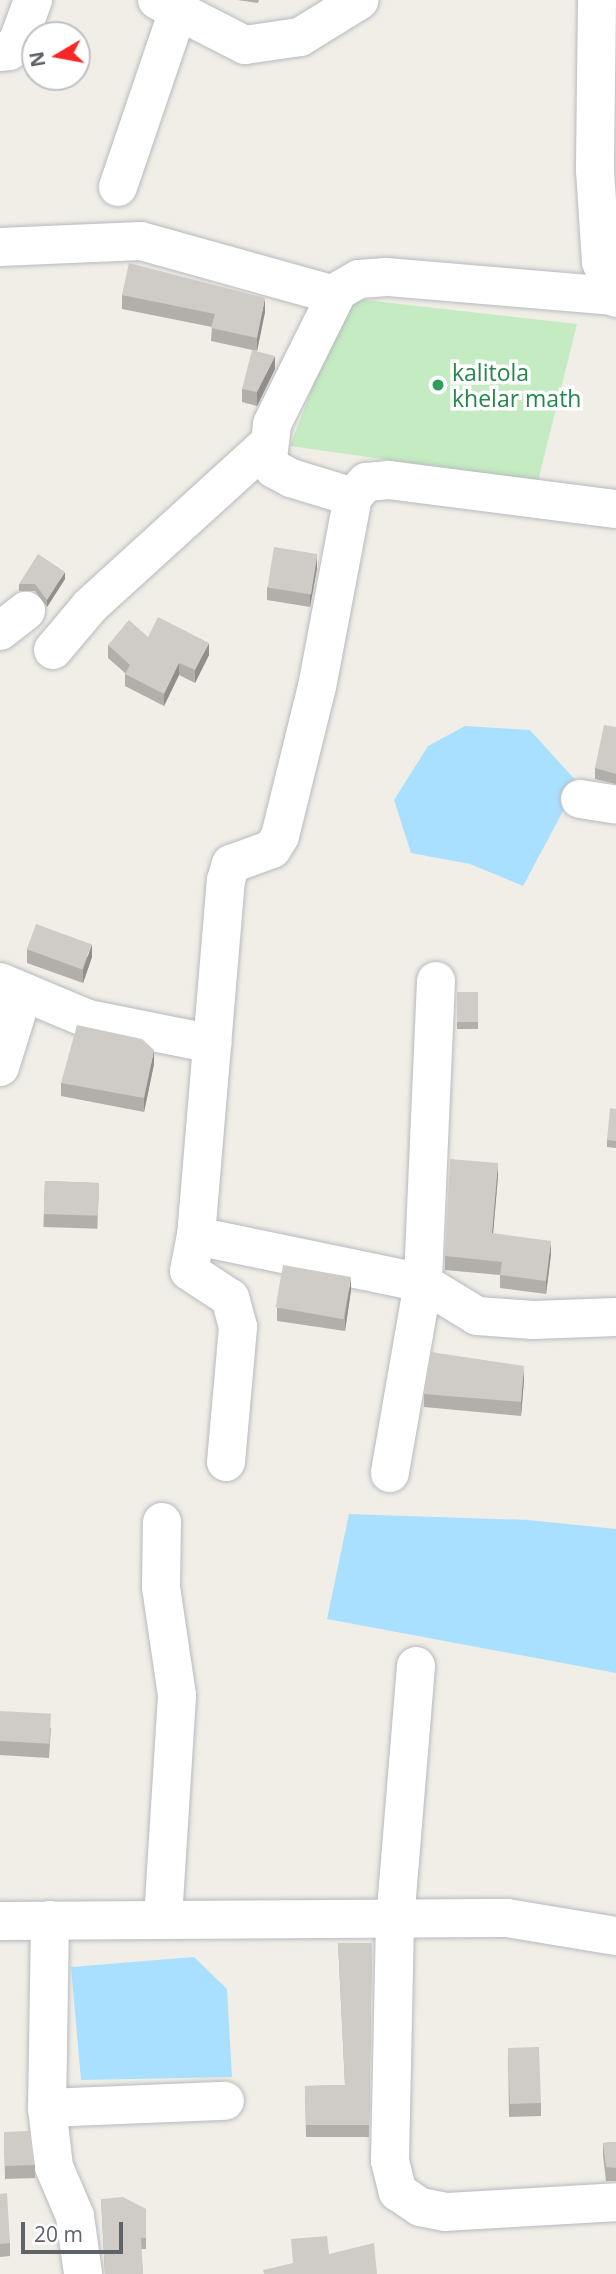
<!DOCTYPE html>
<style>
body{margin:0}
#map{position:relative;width:616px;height:2274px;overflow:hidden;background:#f1eee7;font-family:"Open Sans",sans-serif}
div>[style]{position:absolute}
.green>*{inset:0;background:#c4ebc2}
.water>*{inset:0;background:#a9e0ff}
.roads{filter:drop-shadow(0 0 2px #b7babe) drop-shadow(0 0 2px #b7babe)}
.minor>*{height:38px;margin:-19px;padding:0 19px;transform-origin:19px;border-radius:19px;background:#fff}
.wall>*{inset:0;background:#b2afaa;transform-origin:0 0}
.shaded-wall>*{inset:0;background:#918e8b}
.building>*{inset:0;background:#cfcbc6;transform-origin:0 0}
.dots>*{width:19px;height:19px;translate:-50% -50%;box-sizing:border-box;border:4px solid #fff;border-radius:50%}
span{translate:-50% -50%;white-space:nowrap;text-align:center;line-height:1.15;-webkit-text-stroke:7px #fff;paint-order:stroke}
.leisure-label{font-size:23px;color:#27864d}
.left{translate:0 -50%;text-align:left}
.north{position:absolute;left:21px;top:21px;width:70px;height:70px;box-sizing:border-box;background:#fff;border:2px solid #bfc1c3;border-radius:50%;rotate:260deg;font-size:19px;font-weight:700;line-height:28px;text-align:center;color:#5e6368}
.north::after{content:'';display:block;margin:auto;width:24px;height:32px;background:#f92625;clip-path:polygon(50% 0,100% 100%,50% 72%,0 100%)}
.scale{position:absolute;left:21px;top:2222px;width:102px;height:32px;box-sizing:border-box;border:4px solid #5e6368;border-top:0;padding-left:9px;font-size:21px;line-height:24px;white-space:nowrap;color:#5e6368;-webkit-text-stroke:5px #fff;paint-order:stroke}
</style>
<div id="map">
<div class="green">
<i style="clip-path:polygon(347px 298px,577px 324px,538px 481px,290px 446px)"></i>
</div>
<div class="water">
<i style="clip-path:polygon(465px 726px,530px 730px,578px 783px,523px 886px,470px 864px,411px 853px,394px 800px,428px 746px)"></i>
<i style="clip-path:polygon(349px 1514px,528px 1520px,616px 1529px,616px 1673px,327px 1619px)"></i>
<i style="clip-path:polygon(194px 1957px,227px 1989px,232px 2077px,81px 2080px,71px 1967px)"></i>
</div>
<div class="roads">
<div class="minor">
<i style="left:157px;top:0;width:99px;rotate:27.1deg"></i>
<i style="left:245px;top:45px;width:56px;rotate:-8.3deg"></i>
<i style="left:300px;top:37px;width:70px;rotate:-31.7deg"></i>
<i style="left:597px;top:0;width:170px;rotate:90.7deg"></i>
<i style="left:595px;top:170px;width:92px;rotate:86.3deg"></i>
<i style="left:601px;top:262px;width:39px;rotate:67deg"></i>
<i style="left:0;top:52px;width:9px;rotate:-6deg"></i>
<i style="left:9px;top:51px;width:13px;rotate:-48deg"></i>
<i style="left:18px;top:41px;width:44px;rotate:-69.9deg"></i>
<i style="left:118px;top:187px;width:186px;rotate:-71.2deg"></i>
<i style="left:0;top:247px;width:141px;rotate:-2.4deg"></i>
<i style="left:141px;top:241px;width:201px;rotate:15.6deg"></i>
<i style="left:353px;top:497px;width:65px;rotate:-163deg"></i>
<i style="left:291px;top:478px;width:19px;rotate:-152deg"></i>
<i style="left:274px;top:469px;width:13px;rotate:-119deg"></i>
<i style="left:268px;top:458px;width:34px;rotate:-83deg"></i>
<i style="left:272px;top:424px;width:148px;rotate:-63.6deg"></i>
<i style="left:338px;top:291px;width:24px;rotate:-30deg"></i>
<i style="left:359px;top:279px;width:28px;rotate:-4deg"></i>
<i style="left:387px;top:277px;width:227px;rotate:4.8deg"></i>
<i style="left:0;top:631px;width:33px;rotate:-38deg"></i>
<i style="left:53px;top:650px;width:57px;rotate:-49.9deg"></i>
<i style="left:90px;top:606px;width:239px;rotate:-42.3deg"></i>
<i style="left:580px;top:799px;width:36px;rotate:9deg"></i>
<i style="left:436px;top:981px;width:302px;rotate:92.5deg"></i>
<i style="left:423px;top:1283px;width:63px;rotate:31.4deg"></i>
<i style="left:477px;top:1316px;width:56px;rotate:4.1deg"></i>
<i style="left:533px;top:1320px;width:83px;rotate:-2.1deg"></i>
<i style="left:0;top:982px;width:95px;rotate:22.8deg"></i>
<i style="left:88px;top:1019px;width:127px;rotate:11.3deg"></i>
<i style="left:0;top:1067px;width:77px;rotate:-72.7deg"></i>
<i style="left:196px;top:1236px;width:232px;rotate:11.7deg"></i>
<i style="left:423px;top:1283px;width:193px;rotate:99.9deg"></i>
<i style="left:226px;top:1462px;width:136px;rotate:-84.9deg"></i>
<i style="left:238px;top:1327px;width:30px;rotate:-105deg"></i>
<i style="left:230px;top:1298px;width:49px;rotate:-146.6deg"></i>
<i style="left:189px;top:1271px;width:36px;rotate:-79deg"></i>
<i style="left:196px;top:1236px;width:357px;rotate:-85.2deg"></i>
<i style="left:226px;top:880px;width:17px;rotate:-73deg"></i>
<i style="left:231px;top:864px;width:44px;rotate:-20.1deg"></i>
<i style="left:272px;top:849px;width:15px;rotate:-58deg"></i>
<i style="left:280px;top:836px;width:154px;rotate:-76.1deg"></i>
<i style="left:317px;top:687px;width:193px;rotate:-79.3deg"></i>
<i style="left:353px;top:497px;width:20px;rotate:-49deg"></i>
<i style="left:366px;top:482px;width:23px;rotate:-5deg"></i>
<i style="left:389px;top:480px;width:229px;rotate:7.3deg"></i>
<i style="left:162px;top:1522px;width:65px;rotate:90.9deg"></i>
<i style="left:161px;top:1587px;width:110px;rotate:81.6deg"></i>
<i style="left:177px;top:1696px;width:221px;rotate:93.6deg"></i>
<i style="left:416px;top:1666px;width:256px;rotate:94.7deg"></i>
<i style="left:395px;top:1921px;width:240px;rotate:91.2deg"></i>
<i style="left:390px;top:2161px;width:32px;rotate:76deg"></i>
<i style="left:398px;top:2192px;width:27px;rotate:34deg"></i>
<i style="left:420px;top:2207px;width:25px;rotate:11deg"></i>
<i style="left:445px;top:2212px;width:171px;rotate:-3.3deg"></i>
<i style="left:50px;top:1920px;width:188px;rotate:90.9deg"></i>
<i style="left:47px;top:2108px;width:59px;rotate:83.2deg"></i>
<i style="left:54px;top:2167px;width:53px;rotate:66.8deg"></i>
<i style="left:75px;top:2216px;width:59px;rotate:82.1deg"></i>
<i style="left:0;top:1921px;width:507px;rotate:-0.34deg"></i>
<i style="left:507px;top:1918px;width:110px;rotate:9.4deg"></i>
<i style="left:47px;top:2108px;width:178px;rotate:-2.3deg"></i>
</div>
</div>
<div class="wall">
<i style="clip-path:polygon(237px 0,259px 0,258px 3px)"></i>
<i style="clip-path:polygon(122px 295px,265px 312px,257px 351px,211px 341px,212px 327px,122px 309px)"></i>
<i style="clip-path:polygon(275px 369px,257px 406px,242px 402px,242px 389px)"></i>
<i style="clip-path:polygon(317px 568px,310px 607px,267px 600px,267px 587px)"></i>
<i style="clip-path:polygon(65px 579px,47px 607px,35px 591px,19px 591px,19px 584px)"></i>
<i style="clip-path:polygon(148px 637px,209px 655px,195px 683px,179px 675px,164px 706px,125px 686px,125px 673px,108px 658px,108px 645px)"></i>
<i style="clip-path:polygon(616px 727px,616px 784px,595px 779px,595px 768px)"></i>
<i style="clip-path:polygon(27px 949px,92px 957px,83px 983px,27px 963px)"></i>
<i style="left:457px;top:992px;width:21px;height:37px"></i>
<i style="clip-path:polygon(154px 1064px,144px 1112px,61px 1096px,61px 1083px)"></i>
<i style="clip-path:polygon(616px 1109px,616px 1148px,607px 1147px,607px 1140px)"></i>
<i style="clip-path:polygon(498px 1176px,493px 1233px,551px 1254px,546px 1294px,500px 1288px,500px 1275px,445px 1270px,445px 1256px)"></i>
<i style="left:45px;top:1181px;width:54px;height:46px;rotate:2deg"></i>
<i style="clip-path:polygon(351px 1290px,345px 1331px,277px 1321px,277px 1308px)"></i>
<i style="clip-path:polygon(524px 1380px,521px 1416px,424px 1407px,424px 1394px)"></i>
<i style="clip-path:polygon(0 1711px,51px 1728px,49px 1758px,0 1755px)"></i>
<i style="clip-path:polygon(338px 1943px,372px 1943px,369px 2137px,306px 2137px,305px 2086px,345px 2085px)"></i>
<i style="clip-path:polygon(508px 2048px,541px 2103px,541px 2116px,509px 2117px)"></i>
<i style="clip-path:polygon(4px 2132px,35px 2165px,35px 2178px,5px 2179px)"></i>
<i style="clip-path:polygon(616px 2142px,616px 2181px,606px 2181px,603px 2156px,603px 2143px)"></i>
<i style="clip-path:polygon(0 2194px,10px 2243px,10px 2256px,0 2257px)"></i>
<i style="clip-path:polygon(101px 2199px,146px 2209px,146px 2249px,141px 2249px,143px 2274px,105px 2274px)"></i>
</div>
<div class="shaded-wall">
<i style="clip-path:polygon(265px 298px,265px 312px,257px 351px,257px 338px)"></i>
<i style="clip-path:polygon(275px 356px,275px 369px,257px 406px,257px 392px)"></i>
<i style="clip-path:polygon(317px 554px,317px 568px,310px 607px,310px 594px)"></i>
<i style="clip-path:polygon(65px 572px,65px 579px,47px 607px,47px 600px)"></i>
<i style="clip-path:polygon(209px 643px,209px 655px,195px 683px,195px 670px)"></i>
<i style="clip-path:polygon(179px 663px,179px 675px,164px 706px,164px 694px)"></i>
<i style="clip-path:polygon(92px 944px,92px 957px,83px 983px,83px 970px)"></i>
<i style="clip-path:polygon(154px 1050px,154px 1064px,144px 1112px,144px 1098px)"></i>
<i style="clip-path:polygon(498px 1163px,498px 1176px,492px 1246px,492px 1233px)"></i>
<i style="clip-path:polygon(551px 1241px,551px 1254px,546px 1294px,546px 1281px)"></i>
<i style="clip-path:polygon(351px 1277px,351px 1290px,345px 1331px,345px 1318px)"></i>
<i style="clip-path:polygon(524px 1366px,524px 1380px,521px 1416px,521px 1402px)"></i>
</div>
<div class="building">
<i style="clip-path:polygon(129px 263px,265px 298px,257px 338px,211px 328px,215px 314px,122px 295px)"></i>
<i style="clip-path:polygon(252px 350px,275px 356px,257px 392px,242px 389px)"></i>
<i style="left:274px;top:547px;width:44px;height:41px;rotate:9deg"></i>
<i style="clip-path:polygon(38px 554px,65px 572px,47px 600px,35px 584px,19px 584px)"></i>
<i style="clip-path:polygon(158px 617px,209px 643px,195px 670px,179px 663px,164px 694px,125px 674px,130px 665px,108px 645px,129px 620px,148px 637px)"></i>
<i style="clip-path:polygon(604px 725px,616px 727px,616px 774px,595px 768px)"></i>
<i style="left:36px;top:924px;width:59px;height:27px;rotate:20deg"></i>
<i style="left:457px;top:992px;width:21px;height:30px"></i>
<i style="clip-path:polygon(77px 1025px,142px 1039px,154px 1050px,144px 1098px,61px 1083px)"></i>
<i style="clip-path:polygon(610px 1108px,616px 1109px,616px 1141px,607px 1140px)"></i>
<i style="clip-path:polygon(450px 1159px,498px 1163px,492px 1233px,551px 1241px,546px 1281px,500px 1275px,502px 1262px,445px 1256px)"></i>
<i style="left:45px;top:1181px;width:54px;height:33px;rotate:2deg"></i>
<i style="left:283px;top:1265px;width:69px;height:43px;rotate:10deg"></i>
<i style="clip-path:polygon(431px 1352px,524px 1366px,521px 1402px,424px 1394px)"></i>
<i style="left:0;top:1711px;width:51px;height:30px;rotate:3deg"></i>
<i style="clip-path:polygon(338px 1943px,372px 1943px,369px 2125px,306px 2125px,305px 2086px,345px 2085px)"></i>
<i style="left:539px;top:2047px;width:56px;height:31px;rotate:88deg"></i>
<i style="clip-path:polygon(29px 2131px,35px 2165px,5px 2166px,4px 2132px)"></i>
<i style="clip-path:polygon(616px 2142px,616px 2168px,606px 2167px,603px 2143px)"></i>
<i style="clip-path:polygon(7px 2193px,10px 2243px,0 2244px,0 2194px)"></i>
<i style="clip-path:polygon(123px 2197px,146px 2209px,146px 2238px,141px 2238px,143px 2274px,105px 2274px,101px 2199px)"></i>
<i style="clip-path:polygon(327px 2236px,329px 2254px,374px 2243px,377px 2274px,264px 2274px,263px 2270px,293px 2263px,291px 2239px)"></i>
</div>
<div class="dots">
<i style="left:438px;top:385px;background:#2e9e5b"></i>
</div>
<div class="leisure-label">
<span class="left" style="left:452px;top:385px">kalitola<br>khelar math</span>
</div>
<div class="north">N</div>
<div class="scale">20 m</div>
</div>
